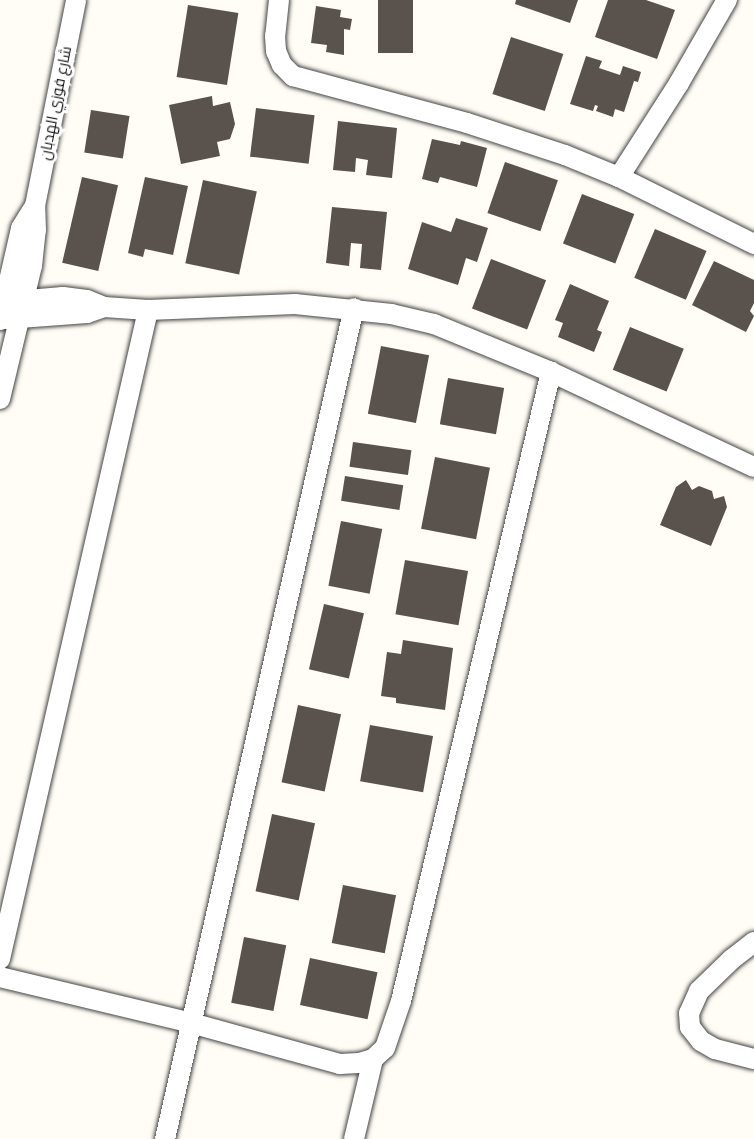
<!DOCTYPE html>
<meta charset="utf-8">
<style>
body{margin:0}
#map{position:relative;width:754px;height:1139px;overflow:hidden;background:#fffdf5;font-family:"IBM Plex Serif",Cairo,serif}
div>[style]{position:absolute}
.building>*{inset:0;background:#5a524d;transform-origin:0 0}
.roads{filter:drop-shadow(0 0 2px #444) drop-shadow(0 0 2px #444)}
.minor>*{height:20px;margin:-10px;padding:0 10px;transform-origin:10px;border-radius:10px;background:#fff}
span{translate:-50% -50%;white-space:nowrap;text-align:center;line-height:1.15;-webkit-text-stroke:6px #fff;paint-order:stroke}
.street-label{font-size:15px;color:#111}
</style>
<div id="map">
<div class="building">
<i style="left:378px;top:0;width:35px;height:53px"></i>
<i style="clip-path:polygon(516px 0,578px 0,570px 23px,515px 4px)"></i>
<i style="clip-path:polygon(608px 0,646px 0,675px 10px,657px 59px,595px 37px)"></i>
<i style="left:188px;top:5px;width:51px;height:73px;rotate:9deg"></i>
<i style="clip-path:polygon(316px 6px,341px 10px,340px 17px,352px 19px,350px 30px,344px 29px,344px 55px,326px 52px,327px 45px,311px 43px)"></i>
<i style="left:511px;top:37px;width:55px;height:60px;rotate:18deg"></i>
<i style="clip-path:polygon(586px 56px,602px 61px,599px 68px,620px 75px,623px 66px,641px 72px,638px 82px,634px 81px,624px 112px,615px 109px,613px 117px,596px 111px,598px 106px,595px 105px,593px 111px,570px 104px)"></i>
<i style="clip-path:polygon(212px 96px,213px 106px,230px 102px,235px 124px,230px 139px,217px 142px,220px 156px,181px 164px,169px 105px)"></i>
<i style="left:256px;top:108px;width:59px;height:49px;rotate:7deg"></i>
<i style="left:91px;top:110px;width:39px;height:43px;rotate:9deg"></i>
<i style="clip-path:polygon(338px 121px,397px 128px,392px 178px,366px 175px,368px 160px,356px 158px,355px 172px,333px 170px)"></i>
<i style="clip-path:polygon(432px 139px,460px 145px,461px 141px,487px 148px,477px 187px,440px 177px,438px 183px,422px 179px)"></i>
<i style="left:505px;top:162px;width:56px;height:54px;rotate:19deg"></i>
<i style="left:82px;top:177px;width:37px;height:88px;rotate:13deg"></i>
<i style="clip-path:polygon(145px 177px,188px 186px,173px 255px,145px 249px,143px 257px,128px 253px)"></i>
<i style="left:203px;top:180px;width:55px;height:85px;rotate:12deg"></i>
<i style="left:582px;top:194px;width:56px;height:53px;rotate:21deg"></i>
<i style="clip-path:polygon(332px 207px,387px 212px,381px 270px,360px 268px,362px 244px,351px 243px,349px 266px,326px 263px)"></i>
<i style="clip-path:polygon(456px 218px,488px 228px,477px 262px,466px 258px,458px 285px,408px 269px,422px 222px,451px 232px)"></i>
<i style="left:655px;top:229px;width:56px;height:53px;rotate:23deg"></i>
<i style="left:491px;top:259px;width:59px;height:53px;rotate:21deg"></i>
<i style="clip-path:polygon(714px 261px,754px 280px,754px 303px,750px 311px,754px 316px,746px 332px,692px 305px)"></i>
<i style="clip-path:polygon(570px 284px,609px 301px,597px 330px,602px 332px,594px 352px,558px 337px,563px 323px,555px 320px)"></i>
<i style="left:630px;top:327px;width:58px;height:46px;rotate:22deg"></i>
<i style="left:381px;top:346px;width:49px;height:69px;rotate:11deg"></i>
<i style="left:448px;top:378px;width:57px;height:47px;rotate:10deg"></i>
<i style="left:353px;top:442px;width:59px;height:25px;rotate:8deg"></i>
<i style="left:435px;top:457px;width:56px;height:73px;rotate:11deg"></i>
<i style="left:345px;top:476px;width:59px;height:25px;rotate:9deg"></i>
<i style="clip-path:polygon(686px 480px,692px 490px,699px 486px,712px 491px,714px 499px,724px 496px,727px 507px,711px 546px,660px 525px,676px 487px)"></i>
<i style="left:341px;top:521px;width:42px;height:66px;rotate:11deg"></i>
<i style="left:405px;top:560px;width:64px;height:55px;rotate:10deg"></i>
<i style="left:324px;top:604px;width:41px;height:67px;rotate:13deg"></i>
<i style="clip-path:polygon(403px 640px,453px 648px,445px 710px,396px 703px,396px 698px,381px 696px,387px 652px,401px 654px)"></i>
<i style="left:298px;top:705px;width:44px;height:79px;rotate:12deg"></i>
<i style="left:370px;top:725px;width:64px;height:57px;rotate:10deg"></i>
<i style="left:272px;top:814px;width:44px;height:79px;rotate:12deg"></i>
<i style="left:343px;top:885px;width:54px;height:59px;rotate:11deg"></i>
<i style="left:244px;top:937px;width:43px;height:67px;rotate:11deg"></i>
<i style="left:310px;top:958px;width:69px;height:48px;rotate:12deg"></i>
</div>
<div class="roads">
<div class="minor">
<i style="left:279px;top:0;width:36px;rotate:96deg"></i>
<i style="left:275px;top:36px;width:15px;rotate:86deg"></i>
<i style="left:276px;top:51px;width:15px;rotate:67deg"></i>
<i style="left:282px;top:65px;width:16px;rotate:45deg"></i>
<i style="left:293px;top:76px;width:180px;rotate:15.1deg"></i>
<i style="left:467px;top:123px;width:103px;rotate:18.1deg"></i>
<i style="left:565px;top:155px;width:58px;rotate:22.2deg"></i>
<i style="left:619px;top:177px;width:151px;rotate:26.4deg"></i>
<i style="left:619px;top:177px;width:112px;rotate:-57.4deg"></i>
<i style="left:679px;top:83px;width:96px;rotate:-60deg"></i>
<i style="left:4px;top:302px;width:59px;rotate:-4.8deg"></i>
<i style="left:63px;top:297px;width:24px;rotate:7deg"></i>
<i style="left:87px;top:300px;width:18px;rotate:22deg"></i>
<i style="left:104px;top:307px;width:44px;rotate:3.9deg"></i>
<i style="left:148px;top:310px;width:147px;rotate:-2.3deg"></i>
<i style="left:295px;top:304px;width:97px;rotate:5.9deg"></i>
<i style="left:391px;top:314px;width:44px;rotate:13.1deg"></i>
<i style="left:434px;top:324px;width:126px;rotate:22.3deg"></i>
<i style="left:551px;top:372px;width:224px;rotate:25.1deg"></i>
<i style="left:6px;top:319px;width:81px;rotate:-4.2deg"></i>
<i style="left:87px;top:313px;width:18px;rotate:-19deg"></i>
<i style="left:0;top:320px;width:94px;rotate:-77.1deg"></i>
<i style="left:21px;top:228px;width:26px;rotate:-58deg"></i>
<i style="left:0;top:399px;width:137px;rotate:-76.5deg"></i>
<i style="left:32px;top:266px;width:36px;rotate:-84deg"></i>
<i style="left:36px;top:230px;width:24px;rotate:-92deg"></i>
<i style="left:35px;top:206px;width:210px;rotate:-78.7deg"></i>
<i style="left:754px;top:942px;width:28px;rotate:142deg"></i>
<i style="left:732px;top:959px;width:46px;rotate:135.9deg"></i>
<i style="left:699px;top:991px;width:24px;rotate:114deg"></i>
<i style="left:689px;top:1013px;width:14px;rotate:86deg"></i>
<i style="left:690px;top:1027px;width:18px;rotate:52deg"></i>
<i style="left:701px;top:1041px;width:16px;rotate:30deg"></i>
<i style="left:715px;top:1049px;width:40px;rotate:14.4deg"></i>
<i style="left:0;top:959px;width:666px;rotate:-77.15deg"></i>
<i style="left:0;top:977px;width:196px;rotate:13.5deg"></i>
<i style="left:191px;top:1023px;width:155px;rotate:15.4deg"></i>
<i style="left:340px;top:1064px;width:19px;rotate:-3deg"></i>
<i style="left:359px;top:1063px;width:15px;rotate:-16deg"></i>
<i style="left:373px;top:1059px;width:16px;rotate:-43deg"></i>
<i style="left:385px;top:1048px;width:50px;rotate:-71.2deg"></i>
<i style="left:401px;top:1001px;width:647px;rotate:-76.59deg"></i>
<i style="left:165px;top:1139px;width:852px;rotate:-77.19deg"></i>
<i style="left:354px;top:1139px;width:82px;rotate:-76.6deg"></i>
</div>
</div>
<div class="street-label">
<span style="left:55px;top:103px;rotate:-79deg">شارع فوزي الهدبان</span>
</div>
</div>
